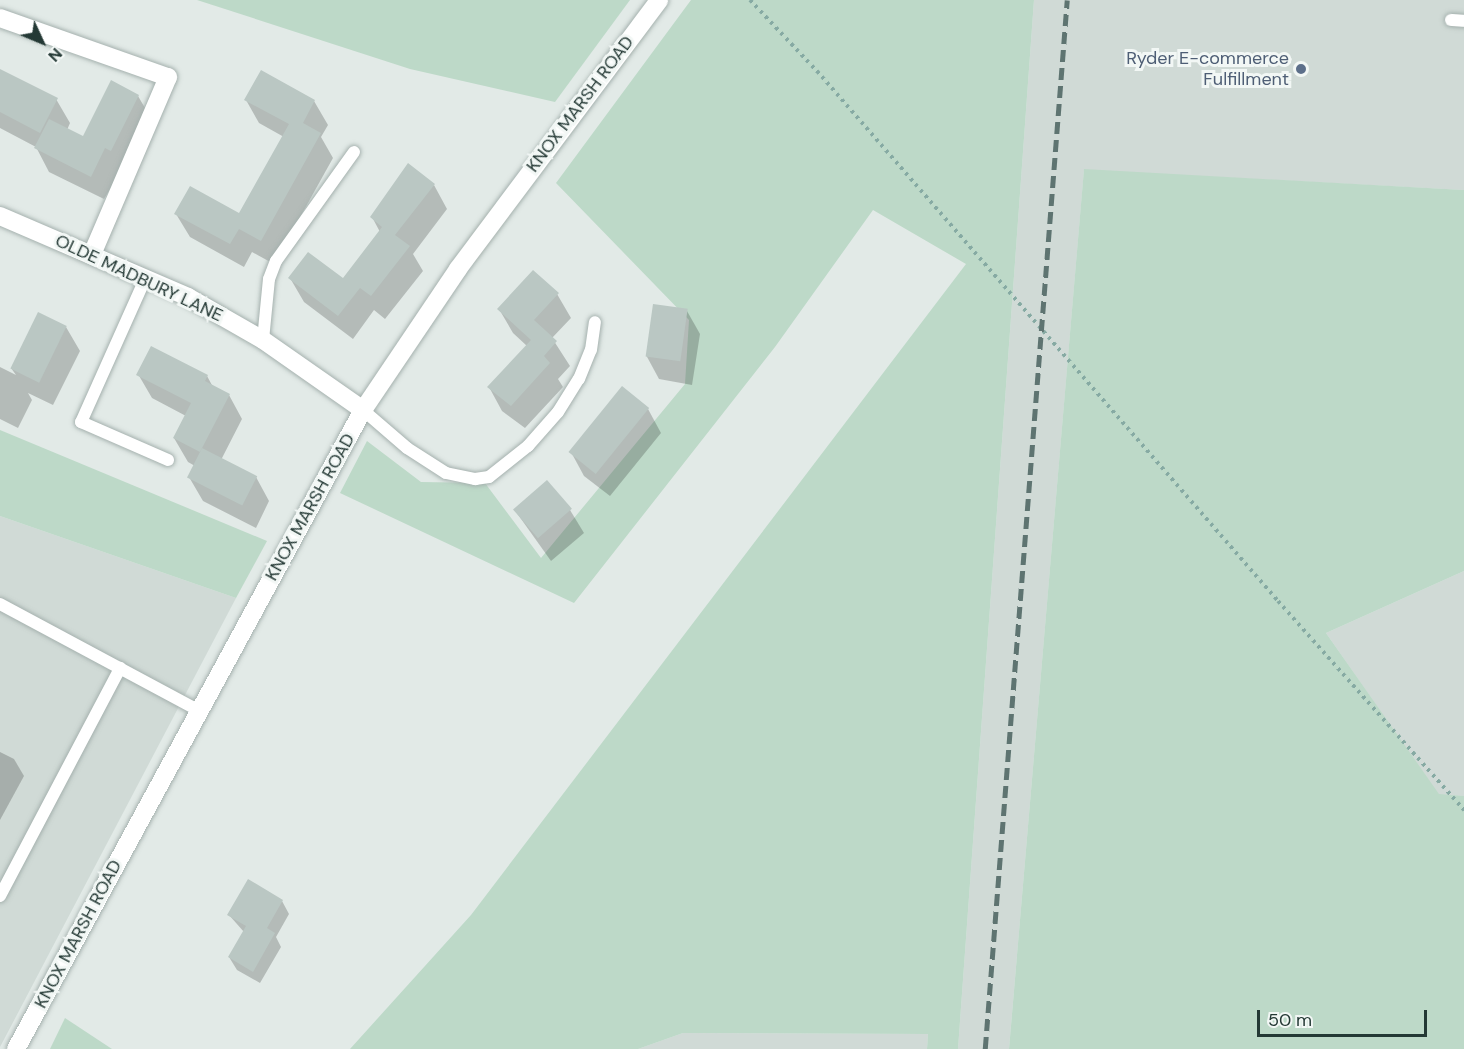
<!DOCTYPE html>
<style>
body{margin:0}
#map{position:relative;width:1464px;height:1049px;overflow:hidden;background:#e2eae7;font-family:"DM Sans",sans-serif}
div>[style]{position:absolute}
.built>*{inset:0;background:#d0dad6}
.green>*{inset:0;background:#bdd9c8}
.shadow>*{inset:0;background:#0003}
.building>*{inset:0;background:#bac7c3;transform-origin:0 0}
.path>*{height:4px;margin-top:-2px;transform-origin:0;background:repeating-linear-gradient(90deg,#86aaa3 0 3px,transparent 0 7.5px)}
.roads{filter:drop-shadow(0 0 2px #a5b1ae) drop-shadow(0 0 2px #a5b1ae)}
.service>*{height:12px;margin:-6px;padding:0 6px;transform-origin:6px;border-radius:6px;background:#fff}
.minor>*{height:18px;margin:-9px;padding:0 9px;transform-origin:9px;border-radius:9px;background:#fff}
.secondary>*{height:18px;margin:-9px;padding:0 9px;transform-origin:9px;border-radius:9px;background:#fff}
.rail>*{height:4.5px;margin-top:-2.25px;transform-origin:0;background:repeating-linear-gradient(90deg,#5e7471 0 12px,transparent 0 18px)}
.dots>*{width:16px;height:16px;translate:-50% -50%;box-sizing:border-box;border:3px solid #f2f7f5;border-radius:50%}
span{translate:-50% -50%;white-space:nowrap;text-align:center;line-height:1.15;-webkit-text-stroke:6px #f2f7f5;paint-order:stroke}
.service-label{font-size:18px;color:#4e5e75}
.right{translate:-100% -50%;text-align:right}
.street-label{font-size:18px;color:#243935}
.north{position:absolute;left:12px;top:12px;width:60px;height:60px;-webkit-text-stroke:4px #f2f7f5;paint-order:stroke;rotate:134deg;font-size:16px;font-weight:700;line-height:24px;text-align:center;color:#243935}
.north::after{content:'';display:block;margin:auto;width:21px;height:27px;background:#243935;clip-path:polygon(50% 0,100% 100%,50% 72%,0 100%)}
.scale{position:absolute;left:1257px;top:1010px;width:170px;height:27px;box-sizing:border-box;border:3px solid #243935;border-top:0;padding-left:8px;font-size:18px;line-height:21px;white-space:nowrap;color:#243935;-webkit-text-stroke:4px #f2f7f5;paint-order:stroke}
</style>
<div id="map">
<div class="built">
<i style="clip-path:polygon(1034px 0,1464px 0,1464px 190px,1084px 170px,1009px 1049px,958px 1049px)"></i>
<i style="clip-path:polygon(0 516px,236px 598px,0 1047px)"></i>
<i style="clip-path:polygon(1464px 571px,1464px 796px,1439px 795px,1326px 633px)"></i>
<i style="clip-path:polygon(683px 1033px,928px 1034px,927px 1049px,638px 1049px)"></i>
</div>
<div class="green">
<i style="clip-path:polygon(197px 0,630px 0,555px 102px,410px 69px)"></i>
<i style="clip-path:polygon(691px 0,1034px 0,958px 1049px,927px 1049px,928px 1034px,683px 1033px,638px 1049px,350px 1049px,471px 915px,966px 264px,873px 210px,775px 347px,574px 603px,340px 493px,367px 441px,421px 482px,485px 483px,541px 558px,685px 384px,689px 320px,556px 183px)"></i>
<i style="clip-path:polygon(1084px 169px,1464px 190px,1464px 571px,1326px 633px,1439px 794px,1464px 796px,1464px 1049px,1009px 1049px)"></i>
<i style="clip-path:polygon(0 430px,267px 541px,236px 598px,0 516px)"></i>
<i style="clip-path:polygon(65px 1018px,112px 1049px,50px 1049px)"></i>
</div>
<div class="shadow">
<i style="clip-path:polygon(0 71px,56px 99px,70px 123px,67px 130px,83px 138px,138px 96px,152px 120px,104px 199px,49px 172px,36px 147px,0 128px)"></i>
<i style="clip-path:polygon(246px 100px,314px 101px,328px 125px,321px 137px,333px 158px,274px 264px,252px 252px,244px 267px,190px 237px,176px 214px,240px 215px,284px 137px,259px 123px)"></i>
<i style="clip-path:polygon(434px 185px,447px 209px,413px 254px,423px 271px,385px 319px,374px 310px,353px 339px,304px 302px,290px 278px,343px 281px,380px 232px,372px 217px)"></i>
<i style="clip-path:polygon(557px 294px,571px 318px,552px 338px,570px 366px,558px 379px,563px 387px,525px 428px,502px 411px,489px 387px,527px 346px,513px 333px,499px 309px)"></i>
<i style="clip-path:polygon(687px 311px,700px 334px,692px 385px,659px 379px,646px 355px)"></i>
<i style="clip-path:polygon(66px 327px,80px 351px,53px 405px,28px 393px,32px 400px,18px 428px,0 419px,0 367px,16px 375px,11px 368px)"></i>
<i style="clip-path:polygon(138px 374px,207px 376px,213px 387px,229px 395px,242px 419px,221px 460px,256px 477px,269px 501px,256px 528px,203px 501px,189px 477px,195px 466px,188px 462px,174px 438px,186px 416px,152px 398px)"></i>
<i style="clip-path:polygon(648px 409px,661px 433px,610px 496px,584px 476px,571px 452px)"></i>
<i style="clip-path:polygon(514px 509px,570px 510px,584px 533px,551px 561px)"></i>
<i style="clip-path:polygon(0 752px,14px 759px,24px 776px,0 820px)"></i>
<i style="clip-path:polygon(282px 901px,289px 914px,276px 937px,281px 947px,260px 983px,237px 970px,229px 957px,244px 932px,229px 915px)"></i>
</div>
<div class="building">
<i style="clip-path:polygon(0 69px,58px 98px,40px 133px,0 112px)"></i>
<i style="clip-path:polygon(261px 70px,315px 100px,303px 123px,321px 133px,261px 241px,239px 229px,230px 244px,174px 214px,190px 186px,239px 213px,289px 124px,244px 100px)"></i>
<i style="clip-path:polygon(111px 80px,139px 95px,111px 151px,105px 148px,91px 177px,34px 148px,49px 119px,83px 136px)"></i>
<i style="clip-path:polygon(408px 163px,435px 184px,395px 235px,410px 246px,371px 296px,360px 288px,338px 316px,288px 278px,308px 252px,343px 278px,382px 227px,370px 217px)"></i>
<i style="clip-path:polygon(533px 270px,559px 293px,534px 320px,557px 341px,544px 356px,550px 363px,511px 406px,487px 387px,531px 340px,497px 309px)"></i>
<i style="left:653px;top:304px;width:35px;height:53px;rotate:8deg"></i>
<i style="left:38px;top:312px;width:32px;height:63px;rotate:26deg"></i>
<i style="clip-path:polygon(151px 346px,208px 375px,205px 381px,230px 394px,200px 452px,173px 438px,191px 403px,136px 375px)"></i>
<i style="left:622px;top:386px;width:35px;height:85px;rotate:39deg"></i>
<i style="left:202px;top:448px;width:62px;height:33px;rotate:27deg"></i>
<i style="left:547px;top:480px;width:38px;height:45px;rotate:49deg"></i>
<i style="clip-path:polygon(248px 879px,283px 900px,267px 928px,275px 933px,253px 972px,228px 957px,246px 926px,227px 915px)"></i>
</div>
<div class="path">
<i style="left:750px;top:0;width:98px;rotate:46.7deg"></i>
<i style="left:817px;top:71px;width:702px;rotate:48.98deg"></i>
<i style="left:1278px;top:601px;width:280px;rotate:48.3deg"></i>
</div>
<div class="roads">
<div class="service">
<i style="left:1451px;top:20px;width:13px;rotate:4deg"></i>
<i style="left:146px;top:277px;width:159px;rotate:114.1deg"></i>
<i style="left:81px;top:422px;width:95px;rotate:23.6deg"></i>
<i style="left:263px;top:340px;width:61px;rotate:-84.4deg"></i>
<i style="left:269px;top:279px;width:19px;rotate:-69deg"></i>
<i style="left:276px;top:261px;width:134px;rotate:-54.4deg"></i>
<i style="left:363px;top:410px;width:58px;rotate:40.8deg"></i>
<i style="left:407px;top:448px;width:46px;rotate:32.7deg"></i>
<i style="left:446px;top:473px;width:30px;rotate:12deg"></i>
<i style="left:475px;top:479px;width:14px;rotate:-8deg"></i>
<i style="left:489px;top:477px;width:50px;rotate:-38.5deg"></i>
<i style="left:528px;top:446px;width:45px;rotate:-48.6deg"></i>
<i style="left:558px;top:412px;width:39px;rotate:-58deg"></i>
<i style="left:579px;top:379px;width:31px;rotate:-68deg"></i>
<i style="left:591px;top:350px;width:28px;rotate:-82deg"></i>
<i style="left:0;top:604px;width:225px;rotate:28.2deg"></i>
<i style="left:0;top:896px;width:258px;rotate:-62.2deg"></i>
</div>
<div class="minor">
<i style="left:0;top:18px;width:178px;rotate:19.4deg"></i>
<i style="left:168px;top:77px;width:193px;rotate:113.2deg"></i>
<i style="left:0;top:216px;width:205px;rotate:23.3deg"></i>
<i style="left:188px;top:297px;width:86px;rotate:29.8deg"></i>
<i style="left:263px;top:340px;width:122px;rotate:35deg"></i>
</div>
<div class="secondary">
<i style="left:16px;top:1049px;width:727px;rotate:-61.5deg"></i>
<i style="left:363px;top:410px;width:170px;rotate:-56deg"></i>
<i style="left:458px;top:269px;width:336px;rotate:-53.2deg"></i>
</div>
</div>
<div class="rail">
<i style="left:985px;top:1049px;width:1052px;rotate:-85.53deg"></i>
</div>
<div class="dots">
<i style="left:1301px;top:69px;background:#5c6f8a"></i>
</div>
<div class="service-label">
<span class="right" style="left:1289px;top:69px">Ryder E-commerce<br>Fulfillment</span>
</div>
<div class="street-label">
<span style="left:580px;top:104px;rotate:-53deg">KNOX MARSH ROAD</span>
<span style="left:139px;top:278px;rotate:25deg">OLDE MADBURY LANE</span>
<span style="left:310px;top:507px;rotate:-61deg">KNOX MARSH ROAD</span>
<span style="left:78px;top:934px;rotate:-62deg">KNOX MARSH ROAD</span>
</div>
<div class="north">N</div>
<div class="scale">50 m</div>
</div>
